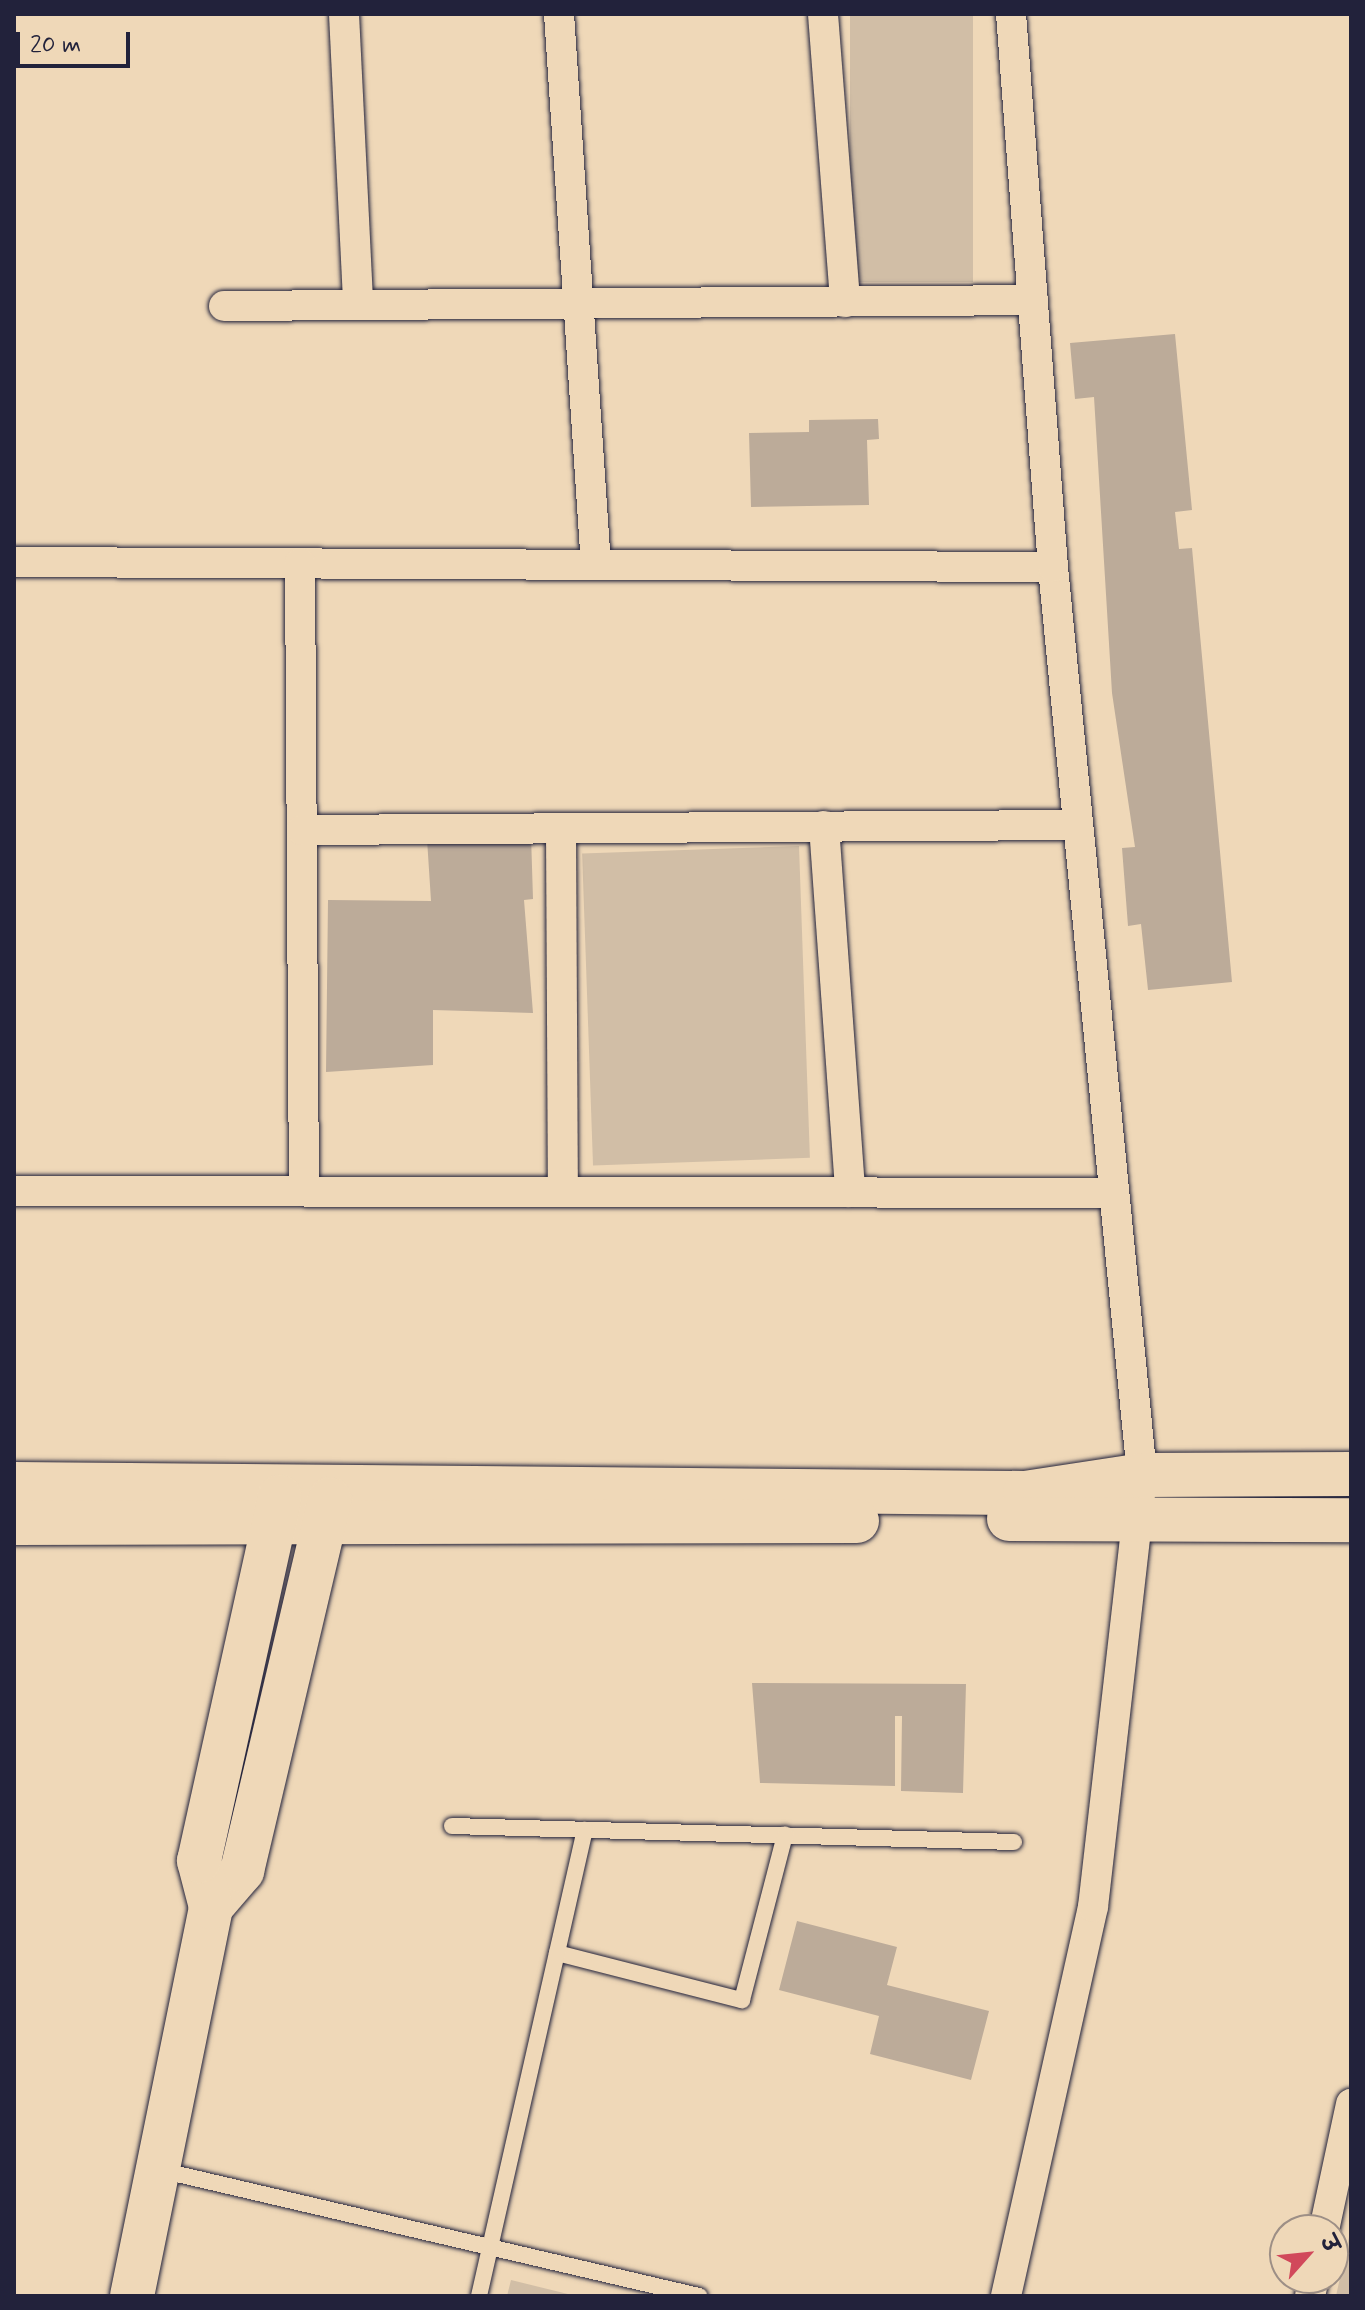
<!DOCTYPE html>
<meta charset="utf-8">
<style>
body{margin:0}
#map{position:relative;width:1365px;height:2310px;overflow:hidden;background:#efd8b8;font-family:Mynerve,"Playpen Sans Deva",sans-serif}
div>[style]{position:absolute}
.green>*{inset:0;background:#d1bea6;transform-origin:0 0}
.building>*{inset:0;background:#bcab99}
.roads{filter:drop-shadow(0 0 2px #22223b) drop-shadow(0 0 2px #22223b)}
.lane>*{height:16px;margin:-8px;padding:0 8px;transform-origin:8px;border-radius:8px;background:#efd8b8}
.street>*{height:30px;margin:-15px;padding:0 15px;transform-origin:15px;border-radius:15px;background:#efd8b8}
.secondary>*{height:44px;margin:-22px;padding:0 22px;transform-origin:22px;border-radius:22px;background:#efd8b8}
span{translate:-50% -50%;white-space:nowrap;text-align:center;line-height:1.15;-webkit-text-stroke:6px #efd8b8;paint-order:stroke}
.frame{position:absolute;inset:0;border:16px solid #22223b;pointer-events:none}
.north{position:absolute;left:1269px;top:2214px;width:80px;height:80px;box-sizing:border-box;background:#efd8b8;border:2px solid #9d8f86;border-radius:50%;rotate:63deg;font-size:22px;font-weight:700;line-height:32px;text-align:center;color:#22223b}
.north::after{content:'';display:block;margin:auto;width:28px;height:36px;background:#d1495b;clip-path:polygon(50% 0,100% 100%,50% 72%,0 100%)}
.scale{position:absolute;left:16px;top:32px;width:114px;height:36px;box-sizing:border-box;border:4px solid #22223b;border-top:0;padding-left:10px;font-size:24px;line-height:28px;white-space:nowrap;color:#22223b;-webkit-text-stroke:6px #efd8b8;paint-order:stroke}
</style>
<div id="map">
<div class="green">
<i style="left:850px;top:14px;width:123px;height:268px"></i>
<i style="left:799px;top:846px;width:312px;height:217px;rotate:88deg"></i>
<i style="clip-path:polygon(1351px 2228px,1351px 2296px,1336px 2296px)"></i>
<i style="clip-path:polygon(511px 2280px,576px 2296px,507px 2296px)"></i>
</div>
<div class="building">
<i style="clip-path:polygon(1175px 334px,1192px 510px,1175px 512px,1179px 549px,1192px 548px,1232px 982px,1148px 990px,1141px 924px,1128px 926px,1122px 848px,1135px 847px,1112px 693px,1094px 397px,1075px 399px,1070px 343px)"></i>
<i style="clip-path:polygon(878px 419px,879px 439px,867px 440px,869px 505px,751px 507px,749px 433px,809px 432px,809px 420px)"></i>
<i style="clip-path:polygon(531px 835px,533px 899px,524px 900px,533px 1013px,433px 1010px,433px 1065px,326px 1072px,328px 900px,431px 901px,427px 839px)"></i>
<i style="clip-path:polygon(752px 1683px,966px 1684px,963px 1793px,901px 1791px,902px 1716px,895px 1716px,895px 1786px,760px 1783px)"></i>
<i style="clip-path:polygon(797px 1921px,897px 1947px,887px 1985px,989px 2011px,971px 2080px,870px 2054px,879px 2016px,779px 1990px)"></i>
</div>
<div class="roads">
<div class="lane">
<i style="left:452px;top:1826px;width:562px;rotate:1.63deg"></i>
<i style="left:557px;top:1953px;width:191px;rotate:14.3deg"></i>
<i style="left:742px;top:2000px;width:171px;rotate:-75.4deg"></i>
<i style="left:160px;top:2170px;width:554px;rotate:13.16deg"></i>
<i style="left:479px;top:2296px;width:478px;rotate:-77.2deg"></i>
</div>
<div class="street">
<i style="left:344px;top:14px;width:291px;rotate:87.2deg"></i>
<i style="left:559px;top:14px;width:552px;rotate:86.16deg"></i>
<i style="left:823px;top:14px;width:289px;rotate:85.6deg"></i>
<i style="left:224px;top:306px;width:809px;rotate:-0.42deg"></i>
<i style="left:14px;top:562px;width:1039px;rotate:0.28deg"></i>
<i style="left:300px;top:563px;width:628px;rotate:89.64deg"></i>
<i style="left:824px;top:826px;width:367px;rotate:85.9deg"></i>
<i style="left:561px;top:828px;width:364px;rotate:89.7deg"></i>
<i style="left:302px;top:830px;width:776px;rotate:-0.37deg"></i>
<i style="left:14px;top:1191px;width:1099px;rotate:0.1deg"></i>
<i style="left:1324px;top:2230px;width:129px;rotate:-77.9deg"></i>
<i style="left:1006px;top:2296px;width:399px;rotate:-77.4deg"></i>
<i style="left:1093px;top:1907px;width:435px;rotate:-83.5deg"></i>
<i style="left:1142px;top:1475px;width:912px;rotate:-95.6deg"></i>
<i style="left:1053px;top:567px;width:555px;rotate:-94.34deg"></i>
<i style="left:1310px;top:2296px;width:18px;rotate:-77deg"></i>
</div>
<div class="secondary">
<i style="left:14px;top:1484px;width:1011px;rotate:0.51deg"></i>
<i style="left:1025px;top:1493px;width:118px;rotate:-8.7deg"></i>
<i style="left:1142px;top:1475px;width:209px;rotate:-0.3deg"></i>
<i style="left:1009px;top:1519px;width:342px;rotate:0.2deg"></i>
<i style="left:14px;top:1523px;width:843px;rotate:-0.14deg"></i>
<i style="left:211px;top:1907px;width:48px;rotate:-49.3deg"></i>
<i style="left:242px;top:1871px;width:382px;rotate:-76.7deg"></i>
<i style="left:132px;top:2296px;width:397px;rotate:-78.5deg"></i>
<i style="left:211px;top:1907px;width:48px;rotate:-104.6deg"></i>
<i style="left:199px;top:1861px;width:373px;rotate:-77.5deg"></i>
</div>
</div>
<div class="frame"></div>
<div class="north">उ</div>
<div class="scale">20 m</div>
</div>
